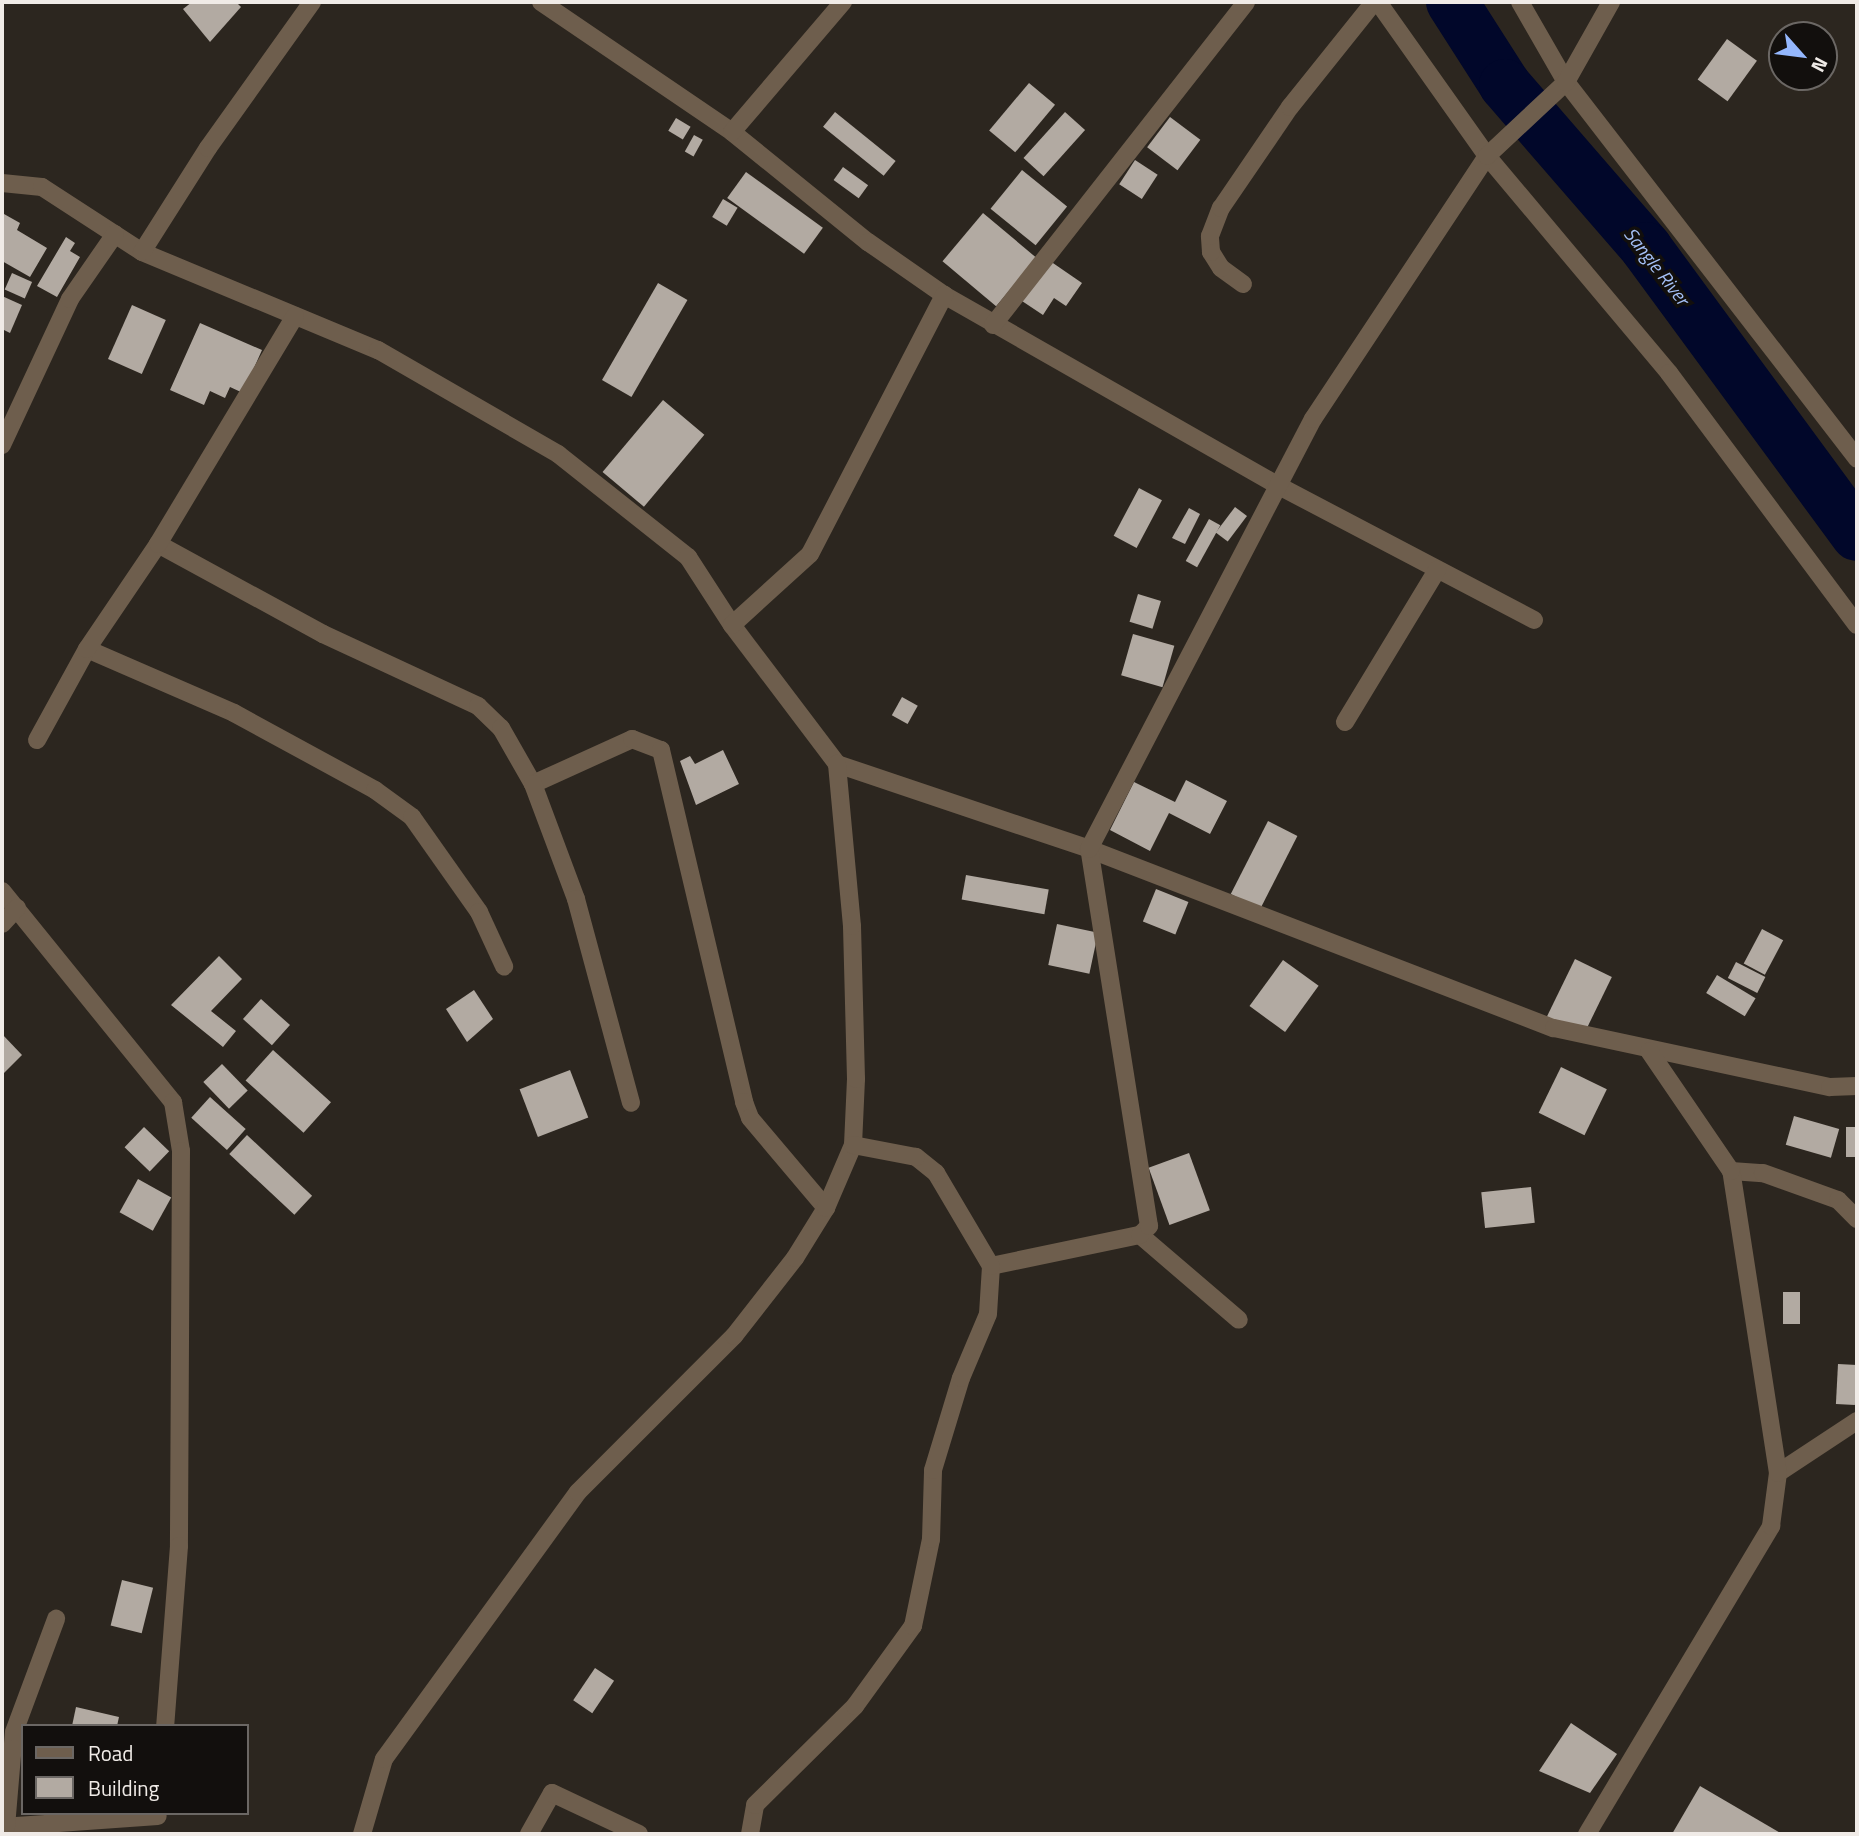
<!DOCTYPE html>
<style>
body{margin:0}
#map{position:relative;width:1859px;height:1836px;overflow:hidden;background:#2c261f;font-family:"Titillium Web",sans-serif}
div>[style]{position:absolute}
.river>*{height:52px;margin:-26px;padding:0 26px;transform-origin:26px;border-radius:26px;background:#01072a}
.building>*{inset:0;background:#b2aaa2;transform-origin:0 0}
.minor>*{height:18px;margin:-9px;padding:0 9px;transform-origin:9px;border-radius:9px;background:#6e5e4d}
span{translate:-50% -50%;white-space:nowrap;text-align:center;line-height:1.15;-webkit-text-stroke:7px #120f0d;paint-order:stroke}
.water-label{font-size:19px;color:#a5c0f6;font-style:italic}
.frame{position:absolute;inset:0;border:4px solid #f0ebe7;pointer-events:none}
.legend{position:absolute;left:21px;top:1724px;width:228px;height:91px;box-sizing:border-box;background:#120f0d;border:2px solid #6b6764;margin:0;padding:9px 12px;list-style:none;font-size:21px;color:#f0ebe7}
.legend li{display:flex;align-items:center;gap:14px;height:35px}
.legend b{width:35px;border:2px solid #6b6764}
.north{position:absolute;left:1768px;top:21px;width:70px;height:70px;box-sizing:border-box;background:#120f0d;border:2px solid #6b6764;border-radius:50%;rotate:118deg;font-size:19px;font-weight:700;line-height:28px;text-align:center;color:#f0ebe7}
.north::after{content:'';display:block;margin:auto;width:24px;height:32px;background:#94b7fd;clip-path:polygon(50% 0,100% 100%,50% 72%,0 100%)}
</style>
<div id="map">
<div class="river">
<i style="left:1452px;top:2px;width:98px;rotate:57.4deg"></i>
<i style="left:1505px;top:85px;width:216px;rotate:49.1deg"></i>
<i style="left:1646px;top:248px;width:356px;rotate:53.7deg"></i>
</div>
<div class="building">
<i style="clip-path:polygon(192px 2px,236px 2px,241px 7px,210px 42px,183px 9px)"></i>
<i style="left:1727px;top:39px;width:37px;height:50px;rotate:36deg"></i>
<i style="left:1029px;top:83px;width:34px;height:62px;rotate:40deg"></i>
<i style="left:835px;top:112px;width:78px;height:19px;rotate:39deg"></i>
<i style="left:1065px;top:112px;width:27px;height:62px;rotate:42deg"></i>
<i style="left:1170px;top:117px;width:38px;height:38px;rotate:37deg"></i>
<i style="left:676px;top:118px;width:17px;height:15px;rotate:31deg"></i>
<i style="left:694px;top:135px;width:10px;height:19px;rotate:29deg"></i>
<i style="left:1135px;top:160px;width:27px;height:29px;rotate:33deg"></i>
<i style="left:843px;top:167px;width:31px;height:16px;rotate:36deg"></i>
<i style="left:1022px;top:170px;width:58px;height:50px;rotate:39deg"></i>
<i style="left:746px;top:172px;width:95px;height:32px;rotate:36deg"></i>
<i style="left:723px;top:199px;width:17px;height:21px;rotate:31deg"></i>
<i style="left:983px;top:213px;width:70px;height:63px;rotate:40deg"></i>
<i style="clip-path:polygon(4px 214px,20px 223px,17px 230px,47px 248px,30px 277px,2px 261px)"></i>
<i style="clip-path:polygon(66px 237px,75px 243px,70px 251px,80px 257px,57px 297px,37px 286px)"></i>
<i style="clip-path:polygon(1050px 261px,1082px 283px,1066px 306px,1054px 298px,1043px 315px,1022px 301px)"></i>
<i style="left:12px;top:273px;width:22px;height:18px;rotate:24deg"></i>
<i style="left:658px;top:283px;width:34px;height:112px;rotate:30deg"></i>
<i style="clip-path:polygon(2px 296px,22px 305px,10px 333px,2px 329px)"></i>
<i style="left:132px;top:305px;width:37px;height:59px;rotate:24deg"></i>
<i style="clip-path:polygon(200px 323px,262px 350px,243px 393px,230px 387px,225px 398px,210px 391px,204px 405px,170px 390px)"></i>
<i style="left:663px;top:400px;width:54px;height:94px;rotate:40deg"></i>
<i style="left:1139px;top:488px;width:26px;height:54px;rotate:28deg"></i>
<i style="left:1235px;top:507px;width:15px;height:32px;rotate:37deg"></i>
<i style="clip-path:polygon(1189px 508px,1200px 514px,1185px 544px,1172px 538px)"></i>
<i style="left:1209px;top:519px;width:13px;height:48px;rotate:29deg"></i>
<i style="left:1138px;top:594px;width:24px;height:29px;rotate:17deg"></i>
<i style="left:1133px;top:634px;width:43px;height:43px;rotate:16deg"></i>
<i style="left:902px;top:697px;width:18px;height:21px;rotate:29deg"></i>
<i style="clip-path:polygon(723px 750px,739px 784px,696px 805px,680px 761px,690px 756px,695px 764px)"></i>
<i style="clip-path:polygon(1186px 780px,1227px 801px,1210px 834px,1169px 813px,1150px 851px,1110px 830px,1134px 782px,1175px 802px)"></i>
<i style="left:1268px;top:821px;width:33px;height:82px;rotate:27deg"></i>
<i style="left:966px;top:875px;width:84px;height:25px;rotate:10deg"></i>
<i style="left:1156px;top:889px;width:35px;height:35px;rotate:22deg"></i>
<i style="left:1057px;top:924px;width:42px;height:42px;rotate:12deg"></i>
<i style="left:1762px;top:929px;width:24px;height:39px;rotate:28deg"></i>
<i style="clip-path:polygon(219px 956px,242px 979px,211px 1011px,236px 1031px,223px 1047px,171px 1005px)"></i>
<i style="left:1575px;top:959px;width:41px;height:64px;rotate:26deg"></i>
<i style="left:1283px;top:960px;width:44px;height:57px;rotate:36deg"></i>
<i style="left:1736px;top:962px;width:33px;height:18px;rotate:27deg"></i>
<i style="left:1717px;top:975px;width:45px;height:21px;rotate:31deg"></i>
<i style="clip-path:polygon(474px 990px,493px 1019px,467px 1042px,446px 1009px)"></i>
<i style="left:261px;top:999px;width:39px;height:27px;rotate:42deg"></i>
<i style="clip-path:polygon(2px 1034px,22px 1055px,2px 1075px)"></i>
<i style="left:273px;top:1050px;width:78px;height:41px;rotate:42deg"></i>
<i style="left:222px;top:1064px;width:37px;height:26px;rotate:46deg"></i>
<i style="left:1561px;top:1067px;width:51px;height:51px;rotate:26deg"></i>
<i style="left:570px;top:1070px;width:51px;height:54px;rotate:69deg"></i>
<i style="left:210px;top:1097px;width:48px;height:28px;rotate:42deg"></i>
<i style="left:1794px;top:1116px;width:47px;height:30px;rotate:16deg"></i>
<i style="left:144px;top:1127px;width:35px;height:28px;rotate:44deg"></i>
<i style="left:1846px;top:1127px;width:11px;height:30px"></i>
<i style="left:247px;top:1135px;width:89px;height:26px;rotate:43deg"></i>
<i style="left:1189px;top:1153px;width:61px;height:43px;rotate:70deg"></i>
<i style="left:138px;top:1179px;width:38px;height:38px;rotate:29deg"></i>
<i style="left:1531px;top:1187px;width:36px;height:50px;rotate:84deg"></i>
<i style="left:1783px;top:1292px;width:17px;height:32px"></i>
<i style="left:1838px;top:1364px;width:19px;height:40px;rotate:3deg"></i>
<i style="left:122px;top:1580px;width:32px;height:47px;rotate:14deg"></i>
<i style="left:595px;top:1668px;width:23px;height:39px;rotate:34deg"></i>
<i style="clip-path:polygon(76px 1707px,119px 1717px,117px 1726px,72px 1726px)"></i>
<i style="clip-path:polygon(1571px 1723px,1617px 1754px,1590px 1793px,1539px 1771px)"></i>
<i style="clip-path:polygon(1700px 1786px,1782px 1834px,1672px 1834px)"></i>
</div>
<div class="minor">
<i style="left:541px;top:2px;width:231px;rotate:34.2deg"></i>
<i style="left:732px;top:132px;width:175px;rotate:39deg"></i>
<i style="left:868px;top:242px;width:93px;rotate:34.9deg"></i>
<i style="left:944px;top:295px;width:386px;rotate:29.7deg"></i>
<i style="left:1279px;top:486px;width:288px;rotate:27.7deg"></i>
<i style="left:1378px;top:2px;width:189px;rotate:54.7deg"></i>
<i style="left:1487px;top:156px;width:283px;rotate:50deg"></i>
<i style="left:1669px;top:373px;width:314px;rotate:53.3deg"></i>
<i style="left:1520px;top:2px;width:92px;rotate:60.1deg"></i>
<i style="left:1566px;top:82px;width:476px;rotate:52.3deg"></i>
<i style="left:732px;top:132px;width:171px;rotate:-49.5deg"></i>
<i style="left:2px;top:183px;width:40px;rotate:5.7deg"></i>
<i style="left:42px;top:187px;width:119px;rotate:33deg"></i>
<i style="left:142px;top:252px;width:256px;rotate:22.6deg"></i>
<i style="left:378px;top:350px;width:208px;rotate:30deg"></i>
<i style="left:558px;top:454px;width:166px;rotate:38.4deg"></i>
<i style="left:688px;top:557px;width:81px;rotate:57.1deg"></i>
<i style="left:732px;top:625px;width:174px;rotate:52.9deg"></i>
<i style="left:837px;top:764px;width:266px;rotate:18.6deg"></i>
<i style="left:1089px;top:849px;width:498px;rotate:21.1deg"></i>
<i style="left:1554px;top:1028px;width:282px;rotate:12.1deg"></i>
<i style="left:1830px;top:1087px;width:27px;rotate:-2deg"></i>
<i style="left:142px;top:252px;width:123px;rotate:-57.6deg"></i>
<i style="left:208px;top:148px;width:179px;rotate:-54.5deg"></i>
<i style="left:1243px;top:284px;width:27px;rotate:-144deg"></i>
<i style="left:1221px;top:268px;width:19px;rotate:-122deg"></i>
<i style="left:1211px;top:252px;width:16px;rotate:-94deg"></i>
<i style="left:1210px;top:236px;width:30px;rotate:-69deg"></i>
<i style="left:1221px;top:208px;width:122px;rotate:-55.7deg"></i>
<i style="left:1290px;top:107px;width:134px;rotate:-51.3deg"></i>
<i style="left:993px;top:325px;width:410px;rotate:-51.9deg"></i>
<i style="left:2px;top:445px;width:161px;rotate:-65deg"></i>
<i style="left:70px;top:299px;width:79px;rotate:-55.3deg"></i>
<i style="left:158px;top:544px;width:188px;rotate:28.6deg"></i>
<i style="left:323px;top:634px;width:171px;rotate:24.9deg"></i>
<i style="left:478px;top:706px;width:32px;rotate:44deg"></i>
<i style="left:501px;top:728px;width:64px;rotate:60.3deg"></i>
<i style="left:533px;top:784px;width:109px;rotate:-24.4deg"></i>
<i style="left:632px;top:739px;width:31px;rotate:21deg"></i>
<i style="left:661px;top:750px;width:362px;rotate:76.7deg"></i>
<i style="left:744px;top:1102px;width:17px;rotate:69deg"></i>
<i style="left:750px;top:1118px;width:118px;rotate:49.8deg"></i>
<i style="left:732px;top:625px;width:105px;rotate:-42.3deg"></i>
<i style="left:810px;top:554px;width:292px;rotate:-62.6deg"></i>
<i style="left:87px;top:649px;width:160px;rotate:23.5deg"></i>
<i style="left:234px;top:713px;width:161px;rotate:28.6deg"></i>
<i style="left:375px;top:790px;width:46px;rotate:36.1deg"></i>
<i style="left:412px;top:817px;width:116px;rotate:54.8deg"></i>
<i style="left:479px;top:912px;width:60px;rotate:65.2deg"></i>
<i style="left:1345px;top:722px;width:178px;rotate:-58.8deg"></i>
<i style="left:37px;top:740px;width:104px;rotate:-61.2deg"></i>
<i style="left:87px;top:649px;width:127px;rotate:-55.9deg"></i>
<i style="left:158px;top:544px;width:266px;rotate:-59deg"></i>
<i style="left:533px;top:784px;width:123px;rotate:69.5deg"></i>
<i style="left:576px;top:899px;width:211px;rotate:74.9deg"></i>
<i style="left:2px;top:891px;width:272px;rotate:51deg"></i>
<i style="left:173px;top:1102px;width:50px;rotate:80.7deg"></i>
<i style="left:181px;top:1151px;width:395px;rotate:90.3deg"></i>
<i style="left:179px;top:1546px;width:181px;rotate:94.4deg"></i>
<i style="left:2px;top:924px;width:22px;rotate:-47deg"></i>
<i style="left:1731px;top:1171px;width:32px;rotate:4deg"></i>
<i style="left:1763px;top:1173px;width:80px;rotate:19.8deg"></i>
<i style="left:1838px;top:1200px;width:27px;rotate:45deg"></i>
<i style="left:1140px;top:1235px;width:130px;rotate:40.6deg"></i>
<i style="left:991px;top:1266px;width:152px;rotate:-11.8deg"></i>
<i style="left:1140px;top:1235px;width:13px;rotate:-45deg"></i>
<i style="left:1149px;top:1226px;width:382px;rotate:-99deg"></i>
<i style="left:1089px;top:849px;width:485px;rotate:-62.5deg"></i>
<i style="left:1313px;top:419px;width:315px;rotate:-56.5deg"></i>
<i style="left:1487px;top:156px;width:108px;rotate:-43.1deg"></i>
<i style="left:1566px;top:82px;width:92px;rotate:-60.6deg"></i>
<i style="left:1778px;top:1473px;width:95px;rotate:-33.4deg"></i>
<i style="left:2px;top:1827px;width:156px;rotate:-4deg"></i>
<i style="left:6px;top:1827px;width:95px;rotate:-85.2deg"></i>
<i style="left:14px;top:1732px;width:121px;rotate:-69.6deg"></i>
<i style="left:362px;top:1834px;width:78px;rotate:-73.7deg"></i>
<i style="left:384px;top:1759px;width:330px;rotate:-54deg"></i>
<i style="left:578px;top:1492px;width:221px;rotate:-45deg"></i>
<i style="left:734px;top:1336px;width:99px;rotate:-52deg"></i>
<i style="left:795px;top:1258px;width:59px;rotate:-58.2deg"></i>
<i style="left:826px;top:1208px;width:69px;rotate:-66.8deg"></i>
<i style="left:853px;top:1145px;width:66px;rotate:-87.4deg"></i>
<i style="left:856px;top:1079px;width:153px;rotate:-91.5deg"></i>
<i style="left:852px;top:926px;width:163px;rotate:-95.3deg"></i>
<i style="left:529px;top:1834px;width:47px;rotate:-60.7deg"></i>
<i style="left:552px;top:1793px;width:96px;rotate:25.2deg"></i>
<i style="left:750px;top:1834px;width:29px;rotate:-80deg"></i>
<i style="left:755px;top:1805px;width:141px;rotate:-44.7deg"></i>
<i style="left:855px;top:1706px;width:99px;rotate:-54.1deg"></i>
<i style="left:913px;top:1626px;width:89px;rotate:-78.3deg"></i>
<i style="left:931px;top:1539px;width:69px;rotate:-88.3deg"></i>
<i style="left:933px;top:1470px;width:96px;rotate:-73.1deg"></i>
<i style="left:961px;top:1378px;width:69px;rotate:-67.1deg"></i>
<i style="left:988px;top:1314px;width:48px;rotate:-86.4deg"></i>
<i style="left:991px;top:1266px;width:108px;rotate:-120.6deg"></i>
<i style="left:936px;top:1173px;width:26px;rotate:-141deg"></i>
<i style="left:916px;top:1157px;width:64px;rotate:-169.2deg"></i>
<i style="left:1587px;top:1834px;width:359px;rotate:-59.1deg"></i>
<i style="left:1771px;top:1526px;width:53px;rotate:-82.5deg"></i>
<i style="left:1778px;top:1473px;width:306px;rotate:-98.8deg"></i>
<i style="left:1731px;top:1171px;width:145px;rotate:-124.3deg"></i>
</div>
<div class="water-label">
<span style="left:1657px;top:266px;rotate:52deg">Sangle River</span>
</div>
<div class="frame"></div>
<ul class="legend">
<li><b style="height:9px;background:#6e5e4d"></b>Road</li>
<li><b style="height:19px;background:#b2aaa2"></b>Building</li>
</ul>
<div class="north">N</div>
</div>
